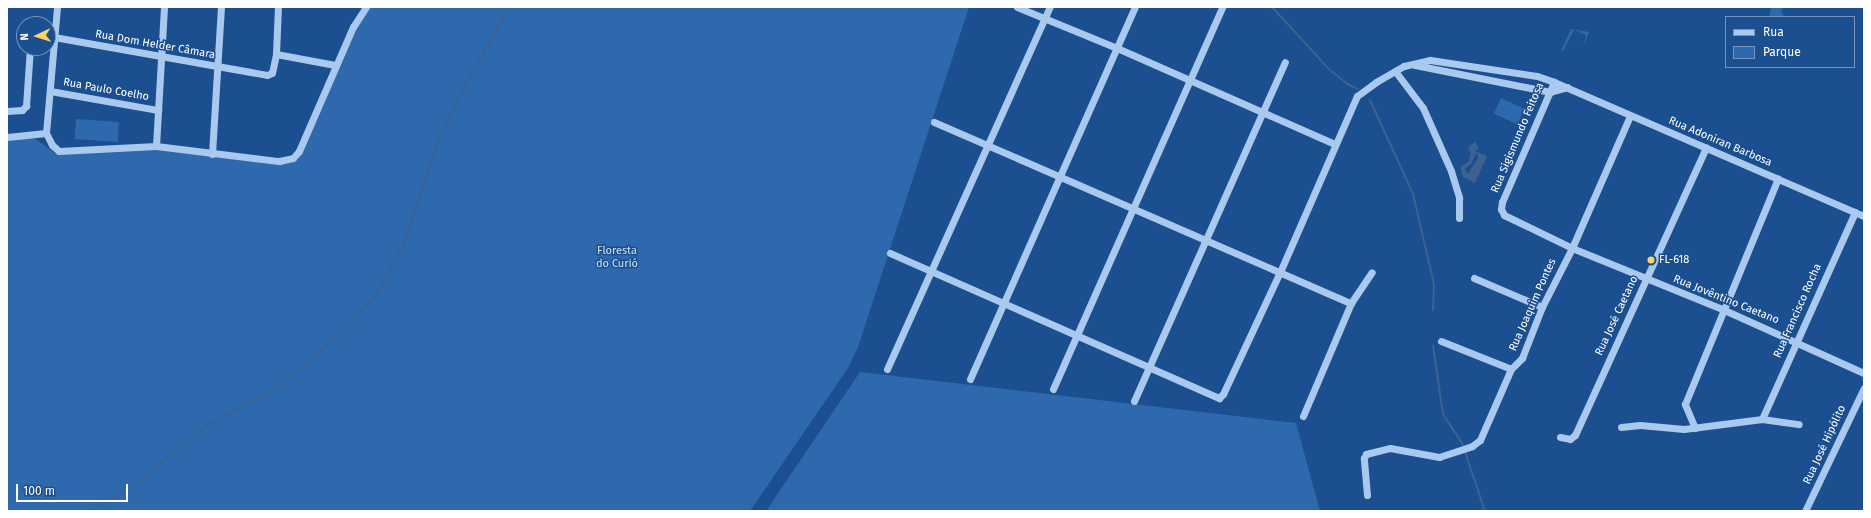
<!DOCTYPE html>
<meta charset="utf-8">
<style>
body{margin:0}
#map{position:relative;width:1871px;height:518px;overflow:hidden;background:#1b4f8f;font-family:"Fira Sans",sans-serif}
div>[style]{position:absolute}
.green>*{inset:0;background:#2e69ad;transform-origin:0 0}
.water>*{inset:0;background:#3c6290}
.pier>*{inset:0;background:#1b4f8f}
.stream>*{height:2px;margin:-1px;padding:0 1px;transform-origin:1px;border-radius:1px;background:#3c6290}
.minor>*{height:7px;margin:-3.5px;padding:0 3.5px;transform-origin:3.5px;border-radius:3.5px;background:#a9c9ee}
.dots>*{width:11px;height:11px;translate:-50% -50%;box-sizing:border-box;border:2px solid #1b4f8f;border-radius:50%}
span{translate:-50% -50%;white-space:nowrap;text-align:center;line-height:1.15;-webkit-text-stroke:3px #1b4f8f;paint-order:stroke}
.street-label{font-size:11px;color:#fff}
.park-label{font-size:11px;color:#cfe3fa}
.poi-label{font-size:11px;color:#fff}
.left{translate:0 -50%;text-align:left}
.frame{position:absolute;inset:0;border:8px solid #fff;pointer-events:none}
.legend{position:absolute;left:1725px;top:16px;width:130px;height:52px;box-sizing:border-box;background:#1b4f8f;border:1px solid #7695bc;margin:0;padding:5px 7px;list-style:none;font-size:12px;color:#fff}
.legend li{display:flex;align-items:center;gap:8px;height:20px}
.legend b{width:20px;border:1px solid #7695bc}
.north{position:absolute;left:16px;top:16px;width:40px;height:40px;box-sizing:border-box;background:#1b4f8f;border:1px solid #7695bc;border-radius:50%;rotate:266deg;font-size:11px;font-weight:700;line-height:16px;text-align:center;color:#fff}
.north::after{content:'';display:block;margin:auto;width:14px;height:18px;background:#ffd166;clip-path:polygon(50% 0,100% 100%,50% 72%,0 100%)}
.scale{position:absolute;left:16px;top:484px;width:112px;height:18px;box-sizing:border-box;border:2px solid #fff;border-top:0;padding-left:5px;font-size:12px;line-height:14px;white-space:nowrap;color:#fff;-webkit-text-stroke:3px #1b4f8f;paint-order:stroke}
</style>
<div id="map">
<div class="green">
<i style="clip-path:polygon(366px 7px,969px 7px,858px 347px,848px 368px,750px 511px,7px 511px,7px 140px,34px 138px,55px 153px,159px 148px,298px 160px,342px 49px)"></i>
<i style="clip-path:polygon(1771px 7px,1783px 7px,1781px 12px,1785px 17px,1769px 17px)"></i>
<i style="clip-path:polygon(1571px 29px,1589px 32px,1583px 46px,1586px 35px,1574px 30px,1563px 51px,1561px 51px)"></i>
<i style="left:1501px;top:98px;width:26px;height:17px;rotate:25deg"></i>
<i style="left:76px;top:119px;width:43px;height:20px;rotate:4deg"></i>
<i style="clip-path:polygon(860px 372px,1296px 423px,1320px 511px,766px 511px)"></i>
</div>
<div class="water">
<i style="clip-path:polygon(1475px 142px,1479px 148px,1475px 151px,1487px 156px,1475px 183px,1463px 177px,1460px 167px,1468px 162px,1471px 154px,1468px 148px)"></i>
</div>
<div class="pier">
<i style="clip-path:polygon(1477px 152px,1478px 158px,1468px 174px,1465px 169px,1471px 164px)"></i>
</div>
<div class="stream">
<i style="left:1272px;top:7px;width:86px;rotate:47.4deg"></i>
<i style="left:1330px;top:70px;width:22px;rotate:39deg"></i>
<i style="left:1347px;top:84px;width:12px;rotate:24deg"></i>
<i style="left:1370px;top:100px;width:103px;rotate:65.4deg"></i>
<i style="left:1413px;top:194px;width:92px;rotate:76.9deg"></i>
<i style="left:1434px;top:284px;width:26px;rotate:92deg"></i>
<i style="left:1433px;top:345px;width:70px;rotate:81.8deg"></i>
<i style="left:1443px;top:414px;width:35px;rotate:57deg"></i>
<i style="left:1462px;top:443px;width:69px;rotate:71.3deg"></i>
<i style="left:1484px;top:508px;width:4px;rotate:124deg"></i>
<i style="left:91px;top:511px;width:38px;rotate:-29deg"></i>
<i style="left:124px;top:493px;width:107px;rotate:-38.9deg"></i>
<i style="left:207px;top:426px;width:80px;rotate:-29.1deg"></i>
<i style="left:277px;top:387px;width:80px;rotate:-39.4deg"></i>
<i style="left:339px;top:336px;width:54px;rotate:-47.2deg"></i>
<i style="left:376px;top:296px;width:62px;rotate:-62.2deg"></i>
<i style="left:405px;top:241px;width:100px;rotate:-71.9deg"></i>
<i style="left:436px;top:146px;width:64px;rotate:-64.2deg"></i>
<i style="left:464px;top:88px;width:93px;rotate:-60.9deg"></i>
</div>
<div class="minor">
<i style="left:1017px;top:7px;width:108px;rotate:22.3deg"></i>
<i style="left:1117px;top:48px;width:238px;rotate:23.8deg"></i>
<i style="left:54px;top:37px;width:216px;rotate:10.1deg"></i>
<i style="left:267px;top:75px;width:5px;rotate:-22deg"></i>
<i style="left:272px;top:73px;width:19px;rotate:-78deg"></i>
<i style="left:276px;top:54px;width:47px;rotate:-87.6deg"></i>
<i style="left:276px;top:54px;width:60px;rotate:10.6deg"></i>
<i style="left:1415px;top:65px;width:138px;rotate:11.3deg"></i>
<i style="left:1550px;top:92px;width:18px;rotate:-16deg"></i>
<i style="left:1395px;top:71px;width:46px;rotate:52.9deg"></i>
<i style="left:1423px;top:108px;width:69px;rotate:66deg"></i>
<i style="left:1451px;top:171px;width:28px;rotate:73deg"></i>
<i style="left:1459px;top:198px;width:20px;rotate:90deg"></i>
<i style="left:1554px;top:82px;width:131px;rotate:113.4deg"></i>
<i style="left:1502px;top:202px;width:7px;rotate:98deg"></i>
<i style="left:1501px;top:209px;width:7px;rotate:63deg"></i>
<i style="left:1504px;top:215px;width:76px;rotate:25.9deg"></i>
<i style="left:1572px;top:248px;width:162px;rotate:22.1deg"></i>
<i style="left:1722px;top:309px;width:156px;rotate:24.3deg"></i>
<i style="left:50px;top:91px;width:110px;rotate:10deg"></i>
<i style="left:7px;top:111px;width:15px;rotate:-4deg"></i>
<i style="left:22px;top:110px;width:6px;rotate:-45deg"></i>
<i style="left:26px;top:106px;width:58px;rotate:-86.1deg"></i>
<i style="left:934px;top:122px;width:455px;rotate:23.5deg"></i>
<i style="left:46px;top:133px;width:126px;rotate:-85deg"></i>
<i style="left:7px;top:137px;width:39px;rotate:-6deg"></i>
<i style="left:46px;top:133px;width:13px;rotate:63deg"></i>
<i style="left:52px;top:145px;width:9px;rotate:41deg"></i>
<i style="left:59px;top:151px;width:97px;rotate:-3deg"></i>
<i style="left:156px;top:146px;width:124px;rotate:7deg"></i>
<i style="left:279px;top:161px;width:14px;rotate:-12deg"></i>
<i style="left:293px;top:158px;width:9px;rotate:-49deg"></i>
<i style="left:299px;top:151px;width:135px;rotate:-66.5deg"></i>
<i style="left:353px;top:27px;width:24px;rotate:-57deg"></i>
<i style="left:156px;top:146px;width:139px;rotate:-86.7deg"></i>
<i style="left:212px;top:154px;width:147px;rotate:-86.5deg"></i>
<i style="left:890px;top:253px;width:360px;rotate:23.8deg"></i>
<i style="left:1219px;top:398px;width:6px;rotate:-45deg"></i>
<i style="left:1223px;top:394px;width:135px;rotate:-65deg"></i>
<i style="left:1280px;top:272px;width:192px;rotate:-66.4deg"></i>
<i style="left:1357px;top:96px;width:24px;rotate:-36deg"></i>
<i style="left:1376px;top:82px;width:32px;rotate:-30deg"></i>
<i style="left:1404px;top:66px;width:27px;rotate:-13deg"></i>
<i style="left:1430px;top:60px;width:108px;rotate:8.5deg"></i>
<i style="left:1537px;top:76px;width:18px;rotate:19deg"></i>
<i style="left:1554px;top:82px;width:338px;rotate:23.4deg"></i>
<i style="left:1474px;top:278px;width:74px;rotate:23.1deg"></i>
<i style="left:1441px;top:341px;width:75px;rotate:21.8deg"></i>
<i style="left:887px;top:369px;width:397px;rotate:-65.8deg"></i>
<i style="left:970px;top:379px;width:407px;rotate:-66.1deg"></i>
<i style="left:1053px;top:389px;width:418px;rotate:-66.1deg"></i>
<i style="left:1134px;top:401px;width:371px;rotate:-66deg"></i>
<i style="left:1303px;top:416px;width:123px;rotate:-67deg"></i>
<i style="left:1351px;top:303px;width:37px;rotate:-56deg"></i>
<i style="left:1762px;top:419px;width:227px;rotate:-65.8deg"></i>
<i style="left:1621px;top:427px;width:19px;rotate:-6deg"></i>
<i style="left:1640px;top:425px;width:44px;rotate:5.2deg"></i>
<i style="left:1684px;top:429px;width:79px;rotate:-7.3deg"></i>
<i style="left:1762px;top:419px;width:37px;rotate:8deg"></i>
<i style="left:1695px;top:428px;width:26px;rotate:-113deg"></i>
<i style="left:1685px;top:404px;width:244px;rotate:-67.6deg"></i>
<i style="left:1560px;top:437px;width:10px;rotate:11deg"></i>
<i style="left:1570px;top:439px;width:6px;rotate:-39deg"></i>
<i style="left:1575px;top:435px;width:316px;rotate:-65.5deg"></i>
<i style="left:1367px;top:495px;width:37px;rotate:-95deg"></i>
<i style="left:1364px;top:458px;width:4px;rotate:-63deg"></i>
<i style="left:1366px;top:454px;width:25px;rotate:-14deg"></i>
<i style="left:1390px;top:448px;width:50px;rotate:10.4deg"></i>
<i style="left:1439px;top:457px;width:35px;rotate:-18deg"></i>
<i style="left:1472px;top:446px;width:10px;rotate:-37deg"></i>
<i style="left:1480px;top:440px;width:77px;rotate:-66.4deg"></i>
<i style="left:1511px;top:369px;width:16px;rotate:-45deg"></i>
<i style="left:1522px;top:358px;width:55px;rotate:-68.6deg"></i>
<i style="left:1542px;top:307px;width:66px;rotate:-63deg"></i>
<i style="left:1572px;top:248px;width:144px;rotate:-66.3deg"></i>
<i style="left:1805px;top:511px;width:136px;rotate:-64.4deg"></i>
</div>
<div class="dots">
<i style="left:1651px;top:260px;background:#ffd166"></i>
</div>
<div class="street-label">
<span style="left:155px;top:45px;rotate:10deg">Rua Dom Helder Câmara</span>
<span style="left:106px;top:90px;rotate:10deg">Rua Paulo Coelho</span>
<span style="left:1518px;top:138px;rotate:-67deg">Rua Sigismundo Feitosa</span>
<span style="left:1720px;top:142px;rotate:23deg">Rua Adoniran Barbosa</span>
<span style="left:1726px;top:300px;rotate:22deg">Rua Jovêntino Caetano</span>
<span style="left:1533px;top:305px;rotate:-66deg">Rua Joaquim Pontes</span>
<span style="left:1798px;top:311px;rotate:-66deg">Rua Francisco Rocha</span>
<span style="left:1617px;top:316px;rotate:-65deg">Rua José Caetano</span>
<span style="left:1825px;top:445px;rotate:-65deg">Rua José Hipólito</span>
</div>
<div class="park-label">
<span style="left:617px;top:258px">Floresta<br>do Curió</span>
</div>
<div class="poi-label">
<span class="left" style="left:1659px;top:260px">FL-618</span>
</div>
<div class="frame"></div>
<ul class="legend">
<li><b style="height:5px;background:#a9c9ee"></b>Rua</li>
<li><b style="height:11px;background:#2e69ad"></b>Parque</li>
</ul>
<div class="north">N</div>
<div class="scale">100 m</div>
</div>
